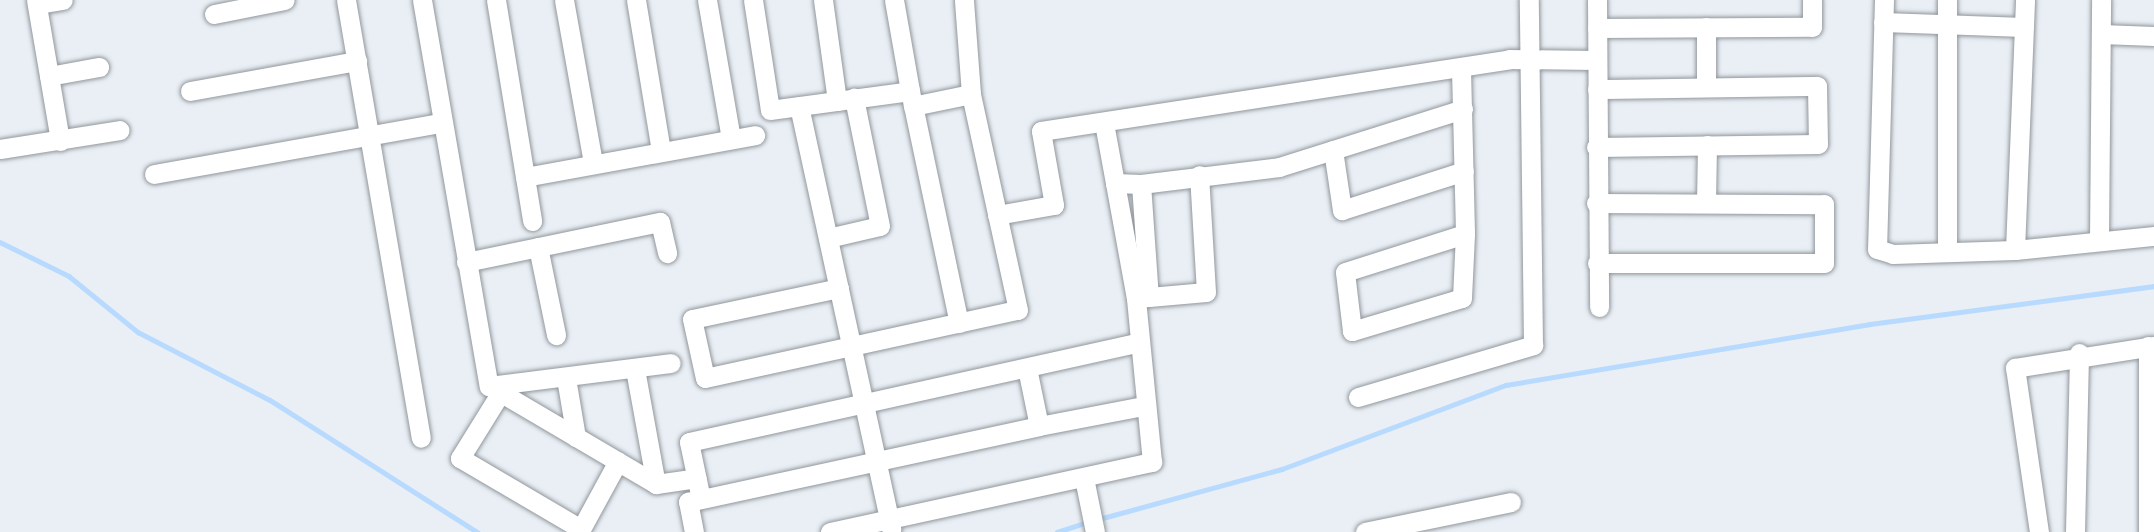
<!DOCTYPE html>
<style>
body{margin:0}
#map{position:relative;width:2154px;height:532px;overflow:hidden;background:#e9eff5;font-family:Figtree,sans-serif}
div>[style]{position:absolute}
.stream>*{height:4.5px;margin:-2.25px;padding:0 2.25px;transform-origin:2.25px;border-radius:2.25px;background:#b7dafe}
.roads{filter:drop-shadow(0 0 2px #91979c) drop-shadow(0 0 2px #91979c)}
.minor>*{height:19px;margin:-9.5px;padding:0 9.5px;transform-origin:9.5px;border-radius:9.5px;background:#fff}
span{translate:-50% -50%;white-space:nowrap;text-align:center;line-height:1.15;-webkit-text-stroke:5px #f9fcfe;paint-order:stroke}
</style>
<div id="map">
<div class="stream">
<i style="left:0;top:242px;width:77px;rotate:26.2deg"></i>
<i style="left:69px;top:276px;width:89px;rotate:39.1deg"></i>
<i style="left:138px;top:332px;width:148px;rotate:27.3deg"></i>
<i style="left:270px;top:400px;width:246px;rotate:32.5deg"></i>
<i style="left:1099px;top:519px;width:190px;rotate:-15.3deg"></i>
<i style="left:1282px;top:469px;width:239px;rotate:-20.6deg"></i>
<i style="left:1506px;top:385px;width:369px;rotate:-9.5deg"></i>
<i style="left:1870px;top:324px;width:287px;rotate:-7.6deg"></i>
<i style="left:1057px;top:532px;width:33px;rotate:-18deg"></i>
</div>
<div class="roads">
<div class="minor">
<i style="left:36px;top:0;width:143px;rotate:80.3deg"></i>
<i style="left:346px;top:0;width:444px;rotate:80.3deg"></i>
<i style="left:422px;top:0;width:392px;rotate:80.2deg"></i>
<i style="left:489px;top:386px;width:183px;rotate:-7.2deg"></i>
<i style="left:496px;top:0;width:224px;rotate:80.7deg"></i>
<i style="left:564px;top:0;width:166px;rotate:79.9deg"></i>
<i style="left:636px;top:0;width:153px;rotate:80.6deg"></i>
<i style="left:707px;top:0;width:141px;rotate:80.2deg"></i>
<i style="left:753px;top:0;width:111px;rotate:81.2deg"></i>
<i style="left:770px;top:110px;width:141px;rotate:-7.7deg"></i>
<i style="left:910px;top:91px;width:237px;rotate:78.1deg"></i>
<i style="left:823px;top:0;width:102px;rotate:82.1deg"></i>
<i style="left:894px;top:0;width:92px;rotate:80deg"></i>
<i style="left:1597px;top:0;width:307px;rotate:89.6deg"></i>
<i style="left:1884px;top:0;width:249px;rotate:91.6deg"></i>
<i style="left:1877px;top:249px;width:17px;rotate:17deg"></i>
<i style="left:1893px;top:254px;width:122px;rotate:-1.9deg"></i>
<i style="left:2015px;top:250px;width:140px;rotate:-5.8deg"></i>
<i style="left:37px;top:4px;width:26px;rotate:-9deg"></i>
<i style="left:214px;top:14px;width:72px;rotate:-11.2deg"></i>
<i style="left:1883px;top:22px;width:141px;rotate:2deg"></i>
<i style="left:1597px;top:28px;width:215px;rotate:-0.3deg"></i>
<i style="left:1812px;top:27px;width:27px;rotate:-90deg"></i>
<i style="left:2101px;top:34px;width:53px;rotate:2.2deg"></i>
<i style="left:1461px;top:69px;width:165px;rotate:88.6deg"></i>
<i style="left:1465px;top:234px;width:64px;rotate:92.7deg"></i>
<i style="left:1462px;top:298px;width:115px;rotate:163.3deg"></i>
<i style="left:1352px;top:331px;width:59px;rotate:-96.8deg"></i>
<i style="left:1345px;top:272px;width:126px;rotate:-17.6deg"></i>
<i style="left:49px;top:76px;width:51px;rotate:-10.2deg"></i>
<i style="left:1706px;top:87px;width:60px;rotate:-90deg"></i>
<i style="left:190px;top:91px;width:170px;rotate:-10.2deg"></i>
<i style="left:799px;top:106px;width:433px;rotate:77.7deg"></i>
<i style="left:913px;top:106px;width:59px;rotate:-11.7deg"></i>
<i style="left:1104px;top:123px;width:61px;rotate:79.6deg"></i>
<i style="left:1115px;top:183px;width:26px;rotate:2deg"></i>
<i style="left:1141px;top:184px;width:139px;rotate:-7deg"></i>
<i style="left:1279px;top:167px;width:193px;rotate:-17.5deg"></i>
<i style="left:1596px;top:147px;width:222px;rotate:-0.8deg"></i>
<i style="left:1818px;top:144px;width:58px;rotate:-91deg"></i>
<i style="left:1817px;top:86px;width:220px;rotate:179.2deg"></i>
<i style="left:0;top:149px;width:121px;rotate:-9deg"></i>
<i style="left:1333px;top:150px;width:61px;rotate:81.5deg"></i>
<i style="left:1342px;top:210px;width:128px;rotate:-17.7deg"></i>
<i style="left:154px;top:174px;width:291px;rotate:-10.1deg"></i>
<i style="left:525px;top:177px;width:234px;rotate:-10.3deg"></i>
<i style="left:1115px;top:183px;width:117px;rotate:79.7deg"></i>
<i style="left:1136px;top:298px;width:12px;rotate:-5deg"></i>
<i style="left:1141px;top:184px;width:113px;rotate:86deg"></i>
<i style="left:1149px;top:297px;width:57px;rotate:-5deg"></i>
<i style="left:1206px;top:292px;width:117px;rotate:-93.4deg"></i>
<i style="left:1596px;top:203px;width:228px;rotate:0.3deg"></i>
<i style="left:1824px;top:204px;width:59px;rotate:90deg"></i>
<i style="left:1824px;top:263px;width:227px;rotate:180deg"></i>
<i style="left:1706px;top:203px;width:58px;rotate:-89deg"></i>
<i style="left:997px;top:215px;width:58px;rotate:-10deg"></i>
<i style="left:1054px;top:205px;width:75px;rotate:-100deg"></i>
<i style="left:1041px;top:131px;width:474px;rotate:-8.7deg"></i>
<i style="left:1509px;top:59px;width:88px;rotate:0.7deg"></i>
<i style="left:828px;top:238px;width:53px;rotate:-13deg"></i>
<i style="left:880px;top:226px;width:131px;rotate:-101.5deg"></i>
<i style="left:2099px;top:241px;width:241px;rotate:-89.5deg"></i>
<i style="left:538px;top:247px;width:90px;rotate:78.4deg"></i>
<i style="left:2015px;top:250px;width:250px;rotate:-87.7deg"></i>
<i style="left:1947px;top:252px;width:252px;rotate:-90deg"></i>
<i style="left:466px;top:262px;width:198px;rotate:-11.7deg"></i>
<i style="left:660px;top:222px;width:32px;rotate:77deg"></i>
<i style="left:839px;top:288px;width:150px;rotate:168.1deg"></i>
<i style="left:692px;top:319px;width:60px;rotate:77.6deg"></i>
<i style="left:705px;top:378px;width:320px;rotate:-12.3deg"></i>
<i style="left:1018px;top:310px;width:221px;rotate:-102.3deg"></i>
<i style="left:971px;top:94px;width:94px;rotate:-94.3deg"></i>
<i style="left:635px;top:369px;width:117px;rotate:79.7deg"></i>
<i style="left:566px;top:378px;width:60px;rotate:80.4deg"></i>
<i style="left:493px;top:388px;width:189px;rotate:30.5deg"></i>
<i style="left:656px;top:484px;width:41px;rotate:-8.3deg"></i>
<i style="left:501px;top:392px;width:78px;rotate:121.8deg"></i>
<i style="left:460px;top:458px;width:140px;rotate:30.4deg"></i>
<i style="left:581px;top:529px;width:77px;rotate:-61.4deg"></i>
<i style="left:1358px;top:397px;width:183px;rotate:-16.5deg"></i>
<i style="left:1533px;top:345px;width:345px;rotate:-90.7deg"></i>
<i style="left:1039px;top:426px;width:106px;rotate:-10.9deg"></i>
<i style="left:1084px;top:478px;width:55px;rotate:78.5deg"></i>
<i style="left:701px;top:499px;width:58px;rotate:-101.9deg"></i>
<i style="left:689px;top:442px;width:459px;rotate:-12.5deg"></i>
<i style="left:694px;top:532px;width:31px;rotate:-101deg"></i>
<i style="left:688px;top:502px;width:359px;rotate:-12.2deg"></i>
<i style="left:1039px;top:426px;width:59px;rotate:-101.7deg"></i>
<i style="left:830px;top:532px;width:330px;rotate:-12.3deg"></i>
<i style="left:1152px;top:462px;width:165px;rotate:-95.6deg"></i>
<i style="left:1365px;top:532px;width:149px;rotate:-11.6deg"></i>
<i style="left:2039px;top:532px;width:166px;rotate:-98.3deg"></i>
<i style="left:2015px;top:368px;width:141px;rotate:-9deg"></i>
<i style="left:2075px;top:532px;width:179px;rotate:-88.7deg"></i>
<i style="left:2148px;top:532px;width:186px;rotate:-90deg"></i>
</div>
</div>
</div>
